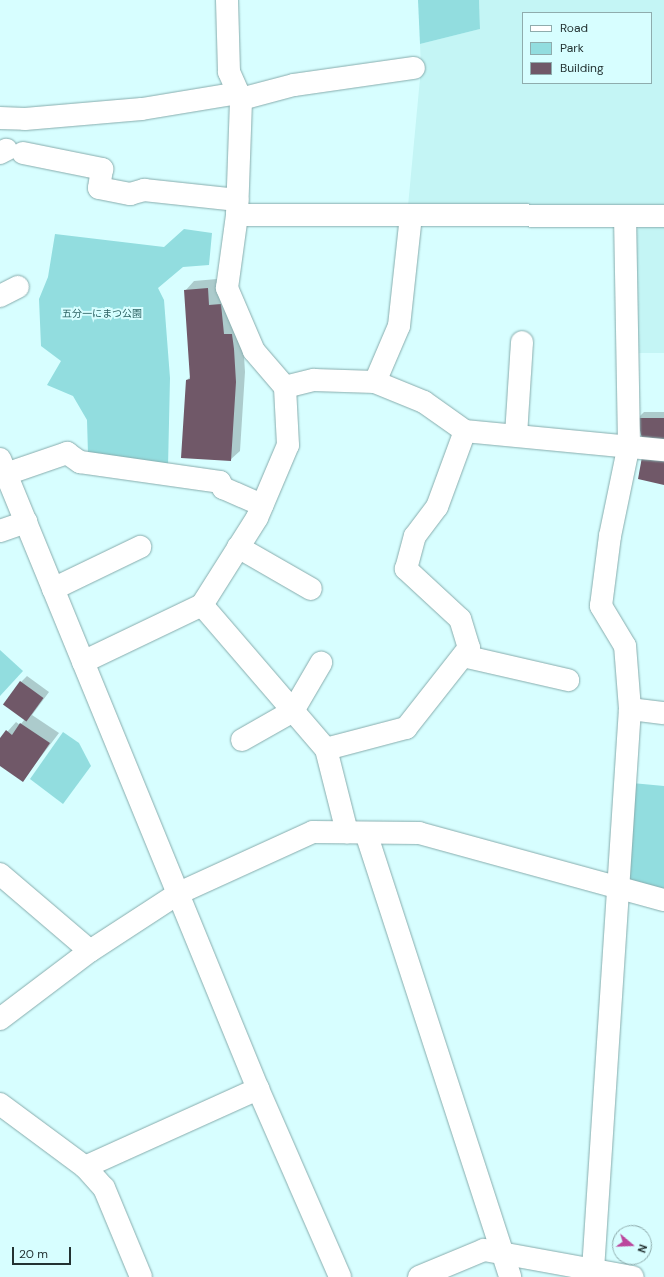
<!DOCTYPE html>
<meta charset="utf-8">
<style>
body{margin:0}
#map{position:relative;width:664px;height:1277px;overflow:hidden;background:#d7feff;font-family:"DM Sans","Noto Sans JP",sans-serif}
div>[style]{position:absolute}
.built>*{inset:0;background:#c4f5f5}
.green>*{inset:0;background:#92dddf}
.shadow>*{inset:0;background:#0003}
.building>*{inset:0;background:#705868;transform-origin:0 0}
.roads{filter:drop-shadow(0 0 1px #87acad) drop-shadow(0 0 1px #87acad)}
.minor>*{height:22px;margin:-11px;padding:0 11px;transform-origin:11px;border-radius:11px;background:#fff}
span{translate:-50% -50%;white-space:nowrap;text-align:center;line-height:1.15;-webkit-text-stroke:4px #d7feff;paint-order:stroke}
.park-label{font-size:10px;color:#2b6162}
.legend{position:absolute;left:522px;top:12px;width:130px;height:72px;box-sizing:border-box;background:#d7feff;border:1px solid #8facad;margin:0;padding:5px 7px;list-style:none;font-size:12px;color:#233232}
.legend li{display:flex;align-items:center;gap:8px;height:20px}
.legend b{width:20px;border:1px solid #8facad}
.north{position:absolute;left:612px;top:1225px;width:40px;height:40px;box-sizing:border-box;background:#d7feff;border:1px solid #8facad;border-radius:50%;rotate:109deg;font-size:11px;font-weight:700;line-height:16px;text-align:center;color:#233232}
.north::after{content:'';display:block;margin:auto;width:14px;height:18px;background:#bb469d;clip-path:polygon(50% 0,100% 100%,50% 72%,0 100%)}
.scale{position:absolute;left:12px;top:1247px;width:59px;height:18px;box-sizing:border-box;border:2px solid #233232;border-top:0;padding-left:5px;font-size:12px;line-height:14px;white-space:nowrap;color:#233232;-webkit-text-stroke:3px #d7feff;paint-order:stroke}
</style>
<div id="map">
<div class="built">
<i style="clip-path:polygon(evenodd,479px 0,664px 0,664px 208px,408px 206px,421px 68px,420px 44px,480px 29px,479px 0,523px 13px,651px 13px,651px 83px,523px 83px,523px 13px)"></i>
<i style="clip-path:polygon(664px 224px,664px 353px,634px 353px,634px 232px,642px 225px)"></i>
</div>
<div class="green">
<i style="clip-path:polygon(418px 0,479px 0,480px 29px,420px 44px)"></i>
<i style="clip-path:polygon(184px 229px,212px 233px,209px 265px,183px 267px,158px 288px,164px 300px,170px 378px,168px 467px,88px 454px,87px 420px,73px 396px,47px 385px,61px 361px,41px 346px,39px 299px,48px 277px,55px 234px,164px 247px)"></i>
<i style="clip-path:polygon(0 650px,23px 671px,0 696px)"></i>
<i style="clip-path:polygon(63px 732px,79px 743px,91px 766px,63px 804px,30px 779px)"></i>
<i style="clip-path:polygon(632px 783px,664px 786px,664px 893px,626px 883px)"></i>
</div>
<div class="shadow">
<i style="clip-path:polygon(217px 279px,218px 296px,230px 295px,243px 340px,245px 372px,240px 451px,230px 460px,187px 380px,191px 376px,185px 291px,194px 281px)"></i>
<i style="clip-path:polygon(644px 412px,664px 412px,664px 441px,638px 418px)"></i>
<i style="clip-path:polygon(27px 676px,49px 692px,32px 715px,59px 733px,23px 780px,0 765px,0 740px,16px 722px,20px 725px,25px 719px,21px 682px)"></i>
</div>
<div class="building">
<i style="clip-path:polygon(208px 288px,209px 305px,221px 304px,224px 334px,232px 334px,234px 349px,236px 382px,231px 461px,181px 458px,186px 380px,190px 379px,184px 290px)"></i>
<i style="clip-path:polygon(637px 418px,664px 418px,664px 443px,642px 439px)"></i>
<i style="clip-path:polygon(642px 457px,664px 461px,664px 485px,638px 479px)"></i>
<i style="left:20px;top:681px;width:29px;height:29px;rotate:36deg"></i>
<i style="clip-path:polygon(20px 723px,50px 743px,23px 782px,0 766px,0 738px,6px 730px,12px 735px)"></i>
</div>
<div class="roads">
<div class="minor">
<i style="left:241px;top:99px;width:55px;rotate:-14.8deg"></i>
<i style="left:294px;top:85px;width:121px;rotate:-8.1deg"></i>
<i style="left:0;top:118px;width:25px;rotate:2deg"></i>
<i style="left:25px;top:119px;width:117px;rotate:-4.9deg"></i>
<i style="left:142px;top:109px;width:98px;rotate:-9.4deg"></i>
<i style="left:0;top:153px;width:7px;rotate:-27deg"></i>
<i style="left:23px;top:153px;width:81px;rotate:11.4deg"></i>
<i style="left:102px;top:169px;width:19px;rotate:99deg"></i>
<i style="left:99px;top:188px;width:32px;rotate:11deg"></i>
<i style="left:130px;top:194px;width:15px;rotate:-16deg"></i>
<i style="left:144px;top:190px;width:94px;rotate:6.1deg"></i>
<i style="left:237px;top:215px;width:427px;rotate:0.1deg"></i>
<i style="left:0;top:296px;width:20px;rotate:-27deg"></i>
<i style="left:375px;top:382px;width:61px;rotate:-66.8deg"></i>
<i style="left:399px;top:326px;width:111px;rotate:-83.8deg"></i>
<i style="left:285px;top:387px;width:30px;rotate:-14deg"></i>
<i style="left:314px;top:380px;width:61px;rotate:1.9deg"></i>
<i style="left:375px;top:382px;width:53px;rotate:22.2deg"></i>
<i style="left:424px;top:402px;width:50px;rotate:35.3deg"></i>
<i style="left:465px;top:431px;width:200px;rotate:5.5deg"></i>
<i style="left:516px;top:435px;width:93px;rotate:-86.3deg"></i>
<i style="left:0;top:459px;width:681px;rotate:67.73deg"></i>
<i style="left:258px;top:1089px;width:205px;rotate:66.4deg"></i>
<i style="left:6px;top:474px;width:65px;rotate:-19deg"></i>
<i style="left:67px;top:453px;width:16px;rotate:35deg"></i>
<i style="left:80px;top:462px;width:141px;rotate:8.1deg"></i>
<i style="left:220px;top:482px;width:7px;rotate:63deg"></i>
<i style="left:223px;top:488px;width:43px;rotate:23.6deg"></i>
<i style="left:0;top:531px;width:28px;rotate:-19deg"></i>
<i style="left:238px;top:547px;width:84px;rotate:29.9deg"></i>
<i style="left:53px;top:589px;width:97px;rotate:-25.8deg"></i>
<i style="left:202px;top:605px;width:190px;rotate:49.3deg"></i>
<i style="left:326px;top:749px;width:86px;rotate:75.8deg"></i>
<i style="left:463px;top:656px;width:108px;rotate:12.9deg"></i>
<i style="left:83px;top:662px;width:132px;rotate:-25.6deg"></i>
<i style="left:202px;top:605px;width:103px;rotate:-57.7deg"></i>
<i style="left:257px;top:518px;width:79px;rotate:-67deg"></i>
<i style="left:288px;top:445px;width:58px;rotate:-93deg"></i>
<i style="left:285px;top:387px;width:48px;rotate:-130.7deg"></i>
<i style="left:254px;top:351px;width:69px;rotate:-113.2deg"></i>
<i style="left:227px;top:288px;width:74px;rotate:-82.2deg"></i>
<i style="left:237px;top:215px;width:116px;rotate:-88deg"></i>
<i style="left:241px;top:99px;width:30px;rotate:-114deg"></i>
<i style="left:229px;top:72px;width:72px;rotate:-91.6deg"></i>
<i style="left:630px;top:709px;width:34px;rotate:7deg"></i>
<i style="left:242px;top:740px;width:59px;rotate:-29.6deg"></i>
<i style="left:293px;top:711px;width:56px;rotate:-59.7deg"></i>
<i style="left:326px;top:749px;width:83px;rotate:-14.7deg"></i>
<i style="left:406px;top:728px;width:102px;rotate:-51.8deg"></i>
<i style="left:469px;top:648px;width:30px;rotate:-107deg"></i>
<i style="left:460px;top:619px;width:74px;rotate:-137.2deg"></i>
<i style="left:406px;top:569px;width:34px;rotate:-75deg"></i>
<i style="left:415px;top:536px;width:36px;rotate:-53deg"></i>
<i style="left:437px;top:507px;width:81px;rotate:-69.8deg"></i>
<i style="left:366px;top:833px;width:467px;rotate:72deg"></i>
<i style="left:0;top:874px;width:118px;rotate:40.5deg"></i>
<i style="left:0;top:1019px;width:113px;rotate:-37.1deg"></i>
<i style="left:90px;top:951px;width:106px;rotate:-33.1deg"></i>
<i style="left:179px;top:893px;width:147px;rotate:-24.5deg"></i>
<i style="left:313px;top:832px;width:106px;rotate:0.5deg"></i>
<i style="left:419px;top:833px;width:254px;rotate:15.3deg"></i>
<i style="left:0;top:1104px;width:106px;rotate:36.5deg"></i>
<i style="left:85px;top:1167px;width:28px;rotate:48deg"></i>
<i style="left:104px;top:1188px;width:96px;rotate:67.4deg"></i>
<i style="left:85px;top:1167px;width:190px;rotate:-24.3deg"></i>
<i style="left:593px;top:1270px;width:562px;rotate:-86.23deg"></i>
<i style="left:630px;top:709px;width:63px;rotate:-94.5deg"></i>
<i style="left:625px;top:646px;width:47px;rotate:-121deg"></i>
<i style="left:601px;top:606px;width:71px;rotate:-82.7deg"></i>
<i style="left:610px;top:536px;width:94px;rotate:-78.3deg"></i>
<i style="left:629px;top:444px;width:227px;rotate:-91deg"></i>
<i style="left:419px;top:1277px;width:70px;rotate:-22.6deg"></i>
<i style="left:484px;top:1250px;width:151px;rotate:10.3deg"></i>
</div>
</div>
<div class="park-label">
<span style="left:102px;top:314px">五分一にまつ公園</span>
</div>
<ul class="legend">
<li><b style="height:5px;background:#fff"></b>Road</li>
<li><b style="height:11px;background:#92dddf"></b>Park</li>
<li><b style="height:11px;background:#705868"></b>Building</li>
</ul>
<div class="north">N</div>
<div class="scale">20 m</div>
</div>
